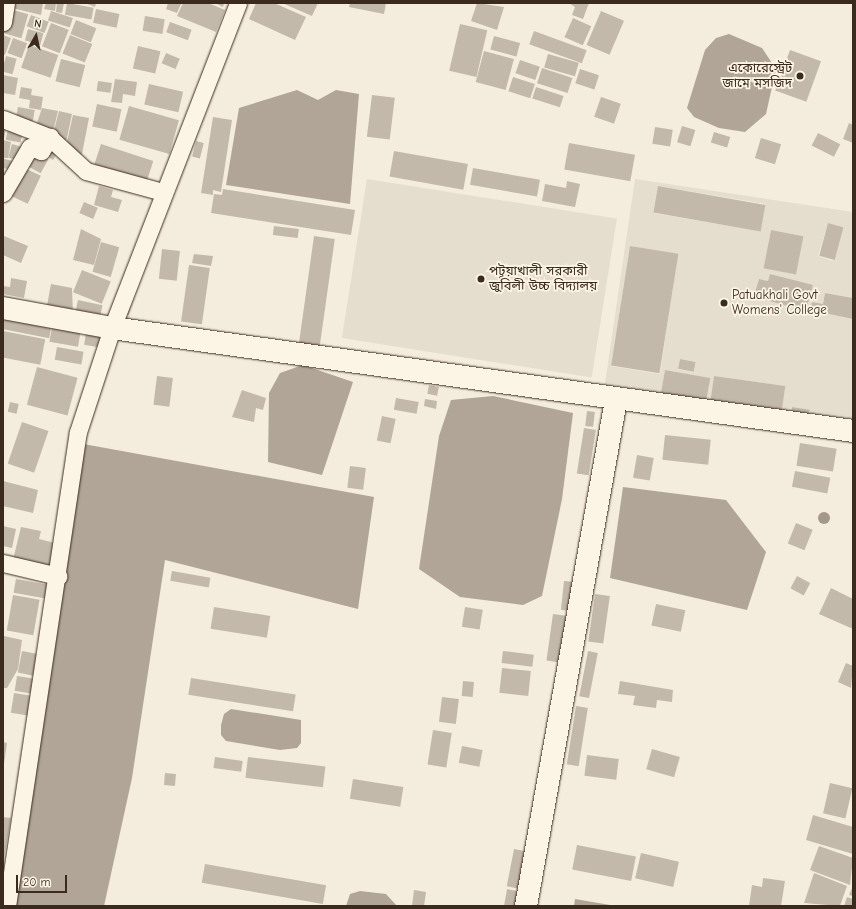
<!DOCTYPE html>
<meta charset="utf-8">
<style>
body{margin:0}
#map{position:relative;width:856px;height:909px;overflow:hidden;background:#f4eddd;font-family:"Comic Neue","Noto Sans Bengali",sans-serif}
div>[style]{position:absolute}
.built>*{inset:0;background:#e5ddce;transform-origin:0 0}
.water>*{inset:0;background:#b0a596}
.building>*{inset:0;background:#c3b9aa;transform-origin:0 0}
.roads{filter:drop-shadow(0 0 1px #3b2a1e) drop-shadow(0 0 1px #3b2a1e)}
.street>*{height:17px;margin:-8.5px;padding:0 8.5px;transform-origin:8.5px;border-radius:8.5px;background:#fcf5e5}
.secondary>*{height:22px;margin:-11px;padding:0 11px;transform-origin:11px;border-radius:11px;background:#fcf5e5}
.trees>*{width:12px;height:12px;margin:-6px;border-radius:50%;background:#a4988a}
.dots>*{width:11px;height:11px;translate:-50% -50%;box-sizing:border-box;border:2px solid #fcf5e5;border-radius:50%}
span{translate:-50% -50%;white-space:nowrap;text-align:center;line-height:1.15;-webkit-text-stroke:3.5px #fcf5e5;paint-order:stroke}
.poi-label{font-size:13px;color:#3b2a1e}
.right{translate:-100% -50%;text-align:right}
.left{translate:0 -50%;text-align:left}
.frame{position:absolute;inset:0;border:4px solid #3b2a1e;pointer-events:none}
.north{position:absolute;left:16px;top:16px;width:40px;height:40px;-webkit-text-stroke:3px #fcf5e5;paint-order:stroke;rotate:9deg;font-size:11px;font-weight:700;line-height:16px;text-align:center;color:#3b2a1e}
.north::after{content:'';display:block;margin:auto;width:14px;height:18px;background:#3b2a1e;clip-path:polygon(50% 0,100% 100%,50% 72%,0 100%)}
.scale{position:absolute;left:16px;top:875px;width:51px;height:18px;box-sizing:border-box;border:2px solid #3b2a1e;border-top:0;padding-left:5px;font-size:12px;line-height:14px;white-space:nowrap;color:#3b2a1e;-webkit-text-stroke:3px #fcf5e5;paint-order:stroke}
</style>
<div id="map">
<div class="built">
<i style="left:367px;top:179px;width:253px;height:161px;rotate:9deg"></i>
<i style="clip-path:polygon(evenodd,635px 179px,853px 212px,853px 298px,825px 293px,823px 304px,812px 302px,810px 310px,853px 319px,853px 426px,604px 390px,635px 179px,658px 186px,765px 204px,760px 231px,653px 213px,658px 186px,635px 179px,828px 223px,843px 227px,833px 261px,818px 256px,828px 223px,635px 179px,771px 230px,802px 236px,795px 274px,764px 268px,771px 230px,635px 179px,630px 246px,678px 254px,660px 374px,611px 366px,630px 246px,635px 179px,770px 274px,813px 286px,806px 311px,759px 298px,760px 293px,755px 292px,759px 279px,768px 281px,770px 274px,635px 179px,680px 359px,696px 362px,694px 372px,678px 369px,680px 359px,635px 179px,665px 370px,710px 378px,707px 400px,661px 393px,665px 370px,635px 179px,714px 376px,785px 386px,782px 411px,711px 402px,714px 376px,635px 179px,791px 407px,810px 410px,809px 417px,790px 415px,791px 407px)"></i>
</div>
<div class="water">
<i style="clip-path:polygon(729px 34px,762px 48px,776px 69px,766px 114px,745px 132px,719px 128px,694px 117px,687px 108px,705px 50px,716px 38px)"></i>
<i style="clip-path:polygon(297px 90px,318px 100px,336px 90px,359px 94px,350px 204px,226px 185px,239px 108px)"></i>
<i style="clip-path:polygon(303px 365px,353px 382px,322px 475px,268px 462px,269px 393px,280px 373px)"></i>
<i style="clip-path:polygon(493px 396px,573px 413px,562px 499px,542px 596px,523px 605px,460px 597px,419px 569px,439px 436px,451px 400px)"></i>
<i style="clip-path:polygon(78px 443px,374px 497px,358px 609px,165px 560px,132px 778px,104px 906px,16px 906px,46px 662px)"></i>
<i style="clip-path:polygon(623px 487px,726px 500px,766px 552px,747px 610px,610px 578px)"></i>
<i style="clip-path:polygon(231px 709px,301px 720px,301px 743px,297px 748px,280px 750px,226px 741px,221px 735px,221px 725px,224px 714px)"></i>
<i style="clip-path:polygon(360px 891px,386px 894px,397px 906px,346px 906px,350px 894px)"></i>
<i style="clip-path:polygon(575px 899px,616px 906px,574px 906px)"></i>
</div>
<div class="building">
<i style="clip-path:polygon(9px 3px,43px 3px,41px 15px,8px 7px)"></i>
<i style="clip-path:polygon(46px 3px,56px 3px,55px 11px,44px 9px)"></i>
<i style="clip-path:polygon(57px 3px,64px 3px,62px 13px,56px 12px)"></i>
<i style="left:67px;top:3px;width:27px;height:12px;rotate:10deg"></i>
<i style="clip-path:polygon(85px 3px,96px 3px,95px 7px)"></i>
<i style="clip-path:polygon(168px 3px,181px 4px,177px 13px,166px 9px)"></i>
<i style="clip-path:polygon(183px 3px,208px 3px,225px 10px,216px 32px,177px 16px)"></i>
<i style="clip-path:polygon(215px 3px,224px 3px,223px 7px)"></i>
<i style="clip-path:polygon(256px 3px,274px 3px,306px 17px,295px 40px,249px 19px)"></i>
<i style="clip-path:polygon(282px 3px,318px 3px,312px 16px)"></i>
<i style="clip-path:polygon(350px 3px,386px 3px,384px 14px,349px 7px)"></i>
<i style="clip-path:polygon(477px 3px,504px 7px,497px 30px,471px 21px)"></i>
<i style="clip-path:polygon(569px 3px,589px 3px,583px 19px,572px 15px,575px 7px)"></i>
<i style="left:10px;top:9px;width:19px;height:25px;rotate:16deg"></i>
<i style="left:96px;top:9px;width:24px;height:14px;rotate:12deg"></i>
<i style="left:51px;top:11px;width:23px;height:10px;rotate:18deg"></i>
<i style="left:601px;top:11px;width:25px;height:37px;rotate:23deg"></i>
<i style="left:31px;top:15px;width:19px;height:12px;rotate:21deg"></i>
<i style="left:145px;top:16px;width:20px;height:15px;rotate:9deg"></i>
<i style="left:573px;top:18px;width:20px;height:21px;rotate:24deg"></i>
<i style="left:76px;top:20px;width:22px;height:15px;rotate:22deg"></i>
<i style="left:170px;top:22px;width:23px;height:11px;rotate:20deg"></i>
<i style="left:51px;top:23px;width:19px;height:25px;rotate:21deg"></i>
<i style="left:460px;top:24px;width:28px;height:48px;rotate:13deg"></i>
<i style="left:28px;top:29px;width:16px;height:12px;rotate:15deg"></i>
<i style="left:534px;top:31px;width:56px;height:14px;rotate:20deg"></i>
<i style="clip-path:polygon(3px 35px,11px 38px,5px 55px,3px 54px)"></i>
<i style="left:70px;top:35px;width:24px;height:20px;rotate:22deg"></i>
<i style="left:494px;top:36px;width:27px;height:14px;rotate:15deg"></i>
<i style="left:13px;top:38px;width:15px;height:16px;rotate:20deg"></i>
<i style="left:29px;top:45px;width:31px;height:24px;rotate:19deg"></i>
<i style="left:138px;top:46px;width:23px;height:23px;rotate:13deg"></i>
<i style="left:790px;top:50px;width:33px;height:43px;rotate:20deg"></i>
<i style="left:484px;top:51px;width:31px;height:32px;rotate:15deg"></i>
<i style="left:166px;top:53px;width:15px;height:11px;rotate:23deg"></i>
<i style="left:548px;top:54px;width:32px;height:14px;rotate:16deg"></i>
<i style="left:6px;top:56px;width:11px;height:16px;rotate:15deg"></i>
<i style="left:61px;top:59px;width:25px;height:23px;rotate:14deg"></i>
<i style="left:520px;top:60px;width:21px;height:14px;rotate:19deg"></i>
<i style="left:542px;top:68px;width:32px;height:16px;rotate:18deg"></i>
<i style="left:580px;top:69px;width:20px;height:15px;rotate:18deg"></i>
<i style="clip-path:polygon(3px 75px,18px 78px,15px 95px,3px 93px)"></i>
<i style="left:513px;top:77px;width:23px;height:15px;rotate:18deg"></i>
<i style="clip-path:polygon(115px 79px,137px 82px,135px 96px,123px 94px,122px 103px,111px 102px)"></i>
<i style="left:98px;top:81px;width:14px;height:10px;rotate:8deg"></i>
<i style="left:149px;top:84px;width:35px;height:21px;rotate:13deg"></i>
<i style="clip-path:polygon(21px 87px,32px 89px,31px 95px,43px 97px,41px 110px,29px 108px,30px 100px,19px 98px)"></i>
<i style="left:536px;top:87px;width:29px;height:12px;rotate:18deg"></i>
<i style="left:372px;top:95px;width:23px;height:42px;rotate:7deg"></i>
<i style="left:601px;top:97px;width:21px;height:21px;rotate:19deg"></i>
<i style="left:97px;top:104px;width:25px;height:23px;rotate:12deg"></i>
<i style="left:129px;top:106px;width:52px;height:35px;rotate:16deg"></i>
<i style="left:18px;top:107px;width:17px;height:14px;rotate:10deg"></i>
<i style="clip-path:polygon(42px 108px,58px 111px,52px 136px,36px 126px)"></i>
<i style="clip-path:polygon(59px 111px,72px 114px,65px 147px,52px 138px)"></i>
<i style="clip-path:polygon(73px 115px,89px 118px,80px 164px,65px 150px)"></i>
<i style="clip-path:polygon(213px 117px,232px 120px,221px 192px,213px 190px,213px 195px,201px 193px)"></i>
<i style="clip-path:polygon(3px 122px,7px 122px,4px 139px,3px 139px)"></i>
<i style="left:9px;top:123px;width:15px;height:17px;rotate:11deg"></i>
<i style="clip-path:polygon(849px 123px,853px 125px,853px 143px,843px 139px)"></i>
<i style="left:682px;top:126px;width:14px;height:17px;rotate:17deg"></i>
<i style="left:655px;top:127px;width:18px;height:17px;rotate:9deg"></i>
<i style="left:714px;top:132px;width:17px;height:11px;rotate:17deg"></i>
<i style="left:818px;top:133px;width:25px;height:14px;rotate:27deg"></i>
<i style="left:761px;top:138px;width:21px;height:21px;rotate:17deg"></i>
<i style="clip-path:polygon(3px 140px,11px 142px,8px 158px,3px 158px)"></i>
<i style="left:196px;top:141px;width:8px;height:16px;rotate:14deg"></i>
<i style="left:569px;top:143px;width:67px;height:27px;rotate:10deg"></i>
<i style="left:12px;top:144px;width:15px;height:14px;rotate:16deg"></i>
<i style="left:101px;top:144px;width:55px;height:26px;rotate:18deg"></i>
<i style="clip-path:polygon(60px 148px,53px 160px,41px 152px)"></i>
<i style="left:30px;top:149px;width:21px;height:16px;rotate:29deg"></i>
<i style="left:394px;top:151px;width:75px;height:26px;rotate:10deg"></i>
<i style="left:4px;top:159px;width:14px;height:9px;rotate:12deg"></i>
<i style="left:20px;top:166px;width:23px;height:31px;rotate:25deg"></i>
<i style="left:473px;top:168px;width:68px;height:17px;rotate:10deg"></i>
<i style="clip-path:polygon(567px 181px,580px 184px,575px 207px,542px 201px,545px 184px,566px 188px)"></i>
<i style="clip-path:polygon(99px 186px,113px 190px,111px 197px,122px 200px,118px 212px,94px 205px)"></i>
<i style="left:658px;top:186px;width:109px;height:27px;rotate:10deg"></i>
<i style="clip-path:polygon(223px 189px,355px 210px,351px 235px,211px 213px,214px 194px,222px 195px)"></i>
<i style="left:84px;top:202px;width:15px;height:12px;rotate:23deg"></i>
<i style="left:828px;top:223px;width:16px;height:34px;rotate:15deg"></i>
<i style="left:274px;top:226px;width:25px;height:9px;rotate:7deg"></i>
<i style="clip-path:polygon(81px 229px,101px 239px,94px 265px,73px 260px)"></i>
<i style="left:771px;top:230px;width:33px;height:39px;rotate:11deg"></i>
<i style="clip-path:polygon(4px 236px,28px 246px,21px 263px,3px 255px)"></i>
<i style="left:314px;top:236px;width:21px;height:112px;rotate:8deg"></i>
<i style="left:101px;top:242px;width:19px;height:31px;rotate:16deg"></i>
<i style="left:630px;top:246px;width:49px;height:121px;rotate:9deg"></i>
<i style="left:162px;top:249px;width:18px;height:30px;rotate:6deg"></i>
<i style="clip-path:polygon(194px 254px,213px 256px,211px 266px,192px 263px)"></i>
<i style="left:189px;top:265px;width:21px;height:57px;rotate:8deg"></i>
<i style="left:82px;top:270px;width:31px;height:24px;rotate:22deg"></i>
<i style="clip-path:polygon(770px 274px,813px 285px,806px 311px,758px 298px,760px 293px,755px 292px,759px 279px,768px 281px)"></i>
<i style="clip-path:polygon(11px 278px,27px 281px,24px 298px,3px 294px,3px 286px,10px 287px)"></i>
<i style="clip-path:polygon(51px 284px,72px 288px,73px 316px,46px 311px)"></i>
<i style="clip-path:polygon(825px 293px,853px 298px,853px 319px,810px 310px,812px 302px,823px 304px)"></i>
<i style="left:127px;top:294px;width:7px;height:20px;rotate:16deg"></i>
<i style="left:78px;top:300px;width:25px;height:15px;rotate:12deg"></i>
<i style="left:3px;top:319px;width:49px;height:10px;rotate:11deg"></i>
<i style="left:52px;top:327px;width:29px;height:15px;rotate:10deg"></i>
<i style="left:3px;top:331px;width:43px;height:26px;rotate:11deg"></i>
<i style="left:86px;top:333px;width:18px;height:12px;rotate:9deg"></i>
<i style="left:57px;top:347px;width:27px;height:13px;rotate:10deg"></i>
<i style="left:680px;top:359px;width:16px;height:10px;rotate:11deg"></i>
<i style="left:37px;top:367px;width:42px;height:39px;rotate:15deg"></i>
<i style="left:665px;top:370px;width:46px;height:23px;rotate:10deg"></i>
<i style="left:157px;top:376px;width:16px;height:29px;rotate:7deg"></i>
<i style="left:714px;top:376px;width:72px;height:26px;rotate:8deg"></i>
<i style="left:429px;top:385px;width:10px;height:9px;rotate:11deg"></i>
<i style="clip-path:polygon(242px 390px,266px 398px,263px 410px,256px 408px,254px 422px,232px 417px)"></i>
<i style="left:396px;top:398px;width:23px;height:12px;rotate:10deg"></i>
<i style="clip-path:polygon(425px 399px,437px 401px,436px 409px,424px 406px)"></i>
<i style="left:10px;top:402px;width:9px;height:10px;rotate:13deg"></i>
<i style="left:792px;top:407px;width:18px;height:8px;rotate:9deg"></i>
<i style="left:587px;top:411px;width:8px;height:15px;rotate:7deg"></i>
<i style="left:382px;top:416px;width:14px;height:25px;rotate:12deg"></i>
<i style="left:22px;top:422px;width:28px;height:44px;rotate:19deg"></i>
<i style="left:584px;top:428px;width:12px;height:46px;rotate:9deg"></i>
<i style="left:665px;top:435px;width:46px;height:25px;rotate:6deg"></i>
<i style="left:800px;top:443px;width:37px;height:23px;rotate:9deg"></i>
<i style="left:637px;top:455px;width:17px;height:23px;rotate:10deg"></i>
<i style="left:350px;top:466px;width:16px;height:22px;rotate:7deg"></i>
<i style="left:795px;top:471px;width:36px;height:16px;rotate:11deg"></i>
<i style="clip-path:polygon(3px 481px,38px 490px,33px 513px,3px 506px)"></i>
<i style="left:796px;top:523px;width:18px;height:22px;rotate:22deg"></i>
<i style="clip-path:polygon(3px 526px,16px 529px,12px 548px,3px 546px)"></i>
<i style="clip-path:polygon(21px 527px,41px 531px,39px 539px,55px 543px,49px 569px,13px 560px)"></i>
<i style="left:172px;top:571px;width:39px;height:10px;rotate:10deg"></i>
<i style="left:797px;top:576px;width:15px;height:14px;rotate:28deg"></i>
<i style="left:16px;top:579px;width:34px;height:14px;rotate:10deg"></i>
<i style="left:564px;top:581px;width:10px;height:29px;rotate:6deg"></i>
<i style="clip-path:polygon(831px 588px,853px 599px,853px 629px,819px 614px)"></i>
<i style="left:595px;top:594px;width:15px;height:48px;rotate:8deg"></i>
<i style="left:13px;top:595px;width:27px;height:36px;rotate:10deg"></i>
<i style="left:656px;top:604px;width:30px;height:22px;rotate:12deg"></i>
<i style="left:214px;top:607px;width:57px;height:22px;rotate:9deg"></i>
<i style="left:465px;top:607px;width:18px;height:20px;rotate:9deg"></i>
<i style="left:553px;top:614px;width:15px;height:47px;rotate:8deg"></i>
<i style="clip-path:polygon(4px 636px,22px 640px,18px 669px,7px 688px,3px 688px)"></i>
<i style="left:22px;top:651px;width:16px;height:22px;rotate:11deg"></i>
<i style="left:503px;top:651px;width:31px;height:12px;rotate:7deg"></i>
<i style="left:588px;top:651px;width:10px;height:46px;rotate:11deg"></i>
<i style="clip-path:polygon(846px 663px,853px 666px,851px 688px,838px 682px)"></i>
<i style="left:502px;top:668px;width:29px;height:25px;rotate:6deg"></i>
<i style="left:17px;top:676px;width:18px;height:15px;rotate:9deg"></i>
<i style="left:191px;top:678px;width:106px;height:17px;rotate:9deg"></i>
<i style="left:463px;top:681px;width:11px;height:15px;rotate:5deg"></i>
<i style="clip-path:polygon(620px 681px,673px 690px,672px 702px,657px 700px,656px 708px,633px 705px,635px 696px,618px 694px)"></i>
<i style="left:14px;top:693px;width:19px;height:20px;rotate:9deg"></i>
<i style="left:442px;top:697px;width:17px;height:25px;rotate:7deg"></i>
<i style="left:576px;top:706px;width:12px;height:59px;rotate:9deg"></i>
<i style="left:433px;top:730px;width:19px;height:35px;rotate:9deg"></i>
<i style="clip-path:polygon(3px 742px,7px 743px,4px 764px,3px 764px)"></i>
<i style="left:462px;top:746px;width:21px;height:17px;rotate:11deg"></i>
<i style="left:652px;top:749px;width:29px;height:21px;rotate:16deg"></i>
<i style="left:587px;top:755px;width:32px;height:21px;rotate:7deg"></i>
<i style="left:215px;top:757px;width:28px;height:11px;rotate:8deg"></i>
<i style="left:248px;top:757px;width:78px;height:21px;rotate:7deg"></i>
<i style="left:165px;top:773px;width:11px;height:12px;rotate:5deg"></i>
<i style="left:353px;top:779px;width:51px;height:20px;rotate:9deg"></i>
<i style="left:830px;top:783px;width:23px;height:31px;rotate:13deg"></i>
<i style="clip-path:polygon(813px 815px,853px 827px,853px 854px,806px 840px)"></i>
<i style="clip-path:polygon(3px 817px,11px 818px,4px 858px,3px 858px)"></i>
<i style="left:577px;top:845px;width:60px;height:25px;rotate:11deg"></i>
<i style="clip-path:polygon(819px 846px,853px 858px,850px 885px,810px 870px)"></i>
<i style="left:514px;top:849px;width:15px;height:38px;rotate:11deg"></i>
<i style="left:641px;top:853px;width:39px;height:26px;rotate:13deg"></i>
<i style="left:205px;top:864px;width:123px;height:19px;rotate:10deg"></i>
<i style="clip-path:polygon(814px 873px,847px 886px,840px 906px,804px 903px)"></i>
<i style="clip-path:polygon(763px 878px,785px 881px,781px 906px,749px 906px,752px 885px,762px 887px)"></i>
<i style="clip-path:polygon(853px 886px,853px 896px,849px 895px)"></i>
<i style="clip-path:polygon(507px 889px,522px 892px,519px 906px,504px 906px)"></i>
<i style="clip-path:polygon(414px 890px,426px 892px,424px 906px,412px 906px)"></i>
<i style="clip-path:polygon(847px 897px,853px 899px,853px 906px,844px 906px)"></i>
</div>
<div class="roads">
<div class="street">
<i style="left:3px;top:22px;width:19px;rotate:-81deg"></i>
<i style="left:3px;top:119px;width:49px;rotate:21.4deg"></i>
<i style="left:49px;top:137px;width:50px;rotate:42.6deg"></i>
<i style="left:86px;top:171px;width:80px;rotate:15.3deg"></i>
<i style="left:3px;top:193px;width:53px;rotate:-59.6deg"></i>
<i style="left:30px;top:147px;width:12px;rotate:20deg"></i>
<i style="left:41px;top:151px;width:17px;rotate:-57deg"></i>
<i style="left:3px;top:563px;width:57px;rotate:13.3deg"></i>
<i style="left:7px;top:906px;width:479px;rotate:-81.5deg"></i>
<i style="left:78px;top:432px;width:109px;rotate:-71.9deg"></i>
<i style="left:112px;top:328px;width:349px;rotate:-68.8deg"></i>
</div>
<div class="secondary">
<i style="left:3px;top:308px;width:111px;rotate:10.4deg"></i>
<i style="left:112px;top:328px;width:748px;rotate:7.91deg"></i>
<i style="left:526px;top:906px;width:514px;rotate:-79.91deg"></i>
</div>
</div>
<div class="trees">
<i style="left:824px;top:518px"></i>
</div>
<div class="dots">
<i style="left:800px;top:76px;background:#3b2a1e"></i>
<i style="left:481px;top:279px;background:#3b2a1e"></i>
<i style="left:724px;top:303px;background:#3b2a1e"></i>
</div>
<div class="poi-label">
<span class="right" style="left:792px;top:76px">একোরেস্ট্রেট<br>জামে মসজিদ</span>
<span class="left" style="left:489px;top:279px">পটুয়াখালী সরকারী<br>জুবিলী উচ্চ বিদ্যালয়</span>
<span class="left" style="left:732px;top:303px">Patuakhali Govt<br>Womens' College</span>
</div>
<div class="frame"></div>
<div class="north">N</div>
<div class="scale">20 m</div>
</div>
